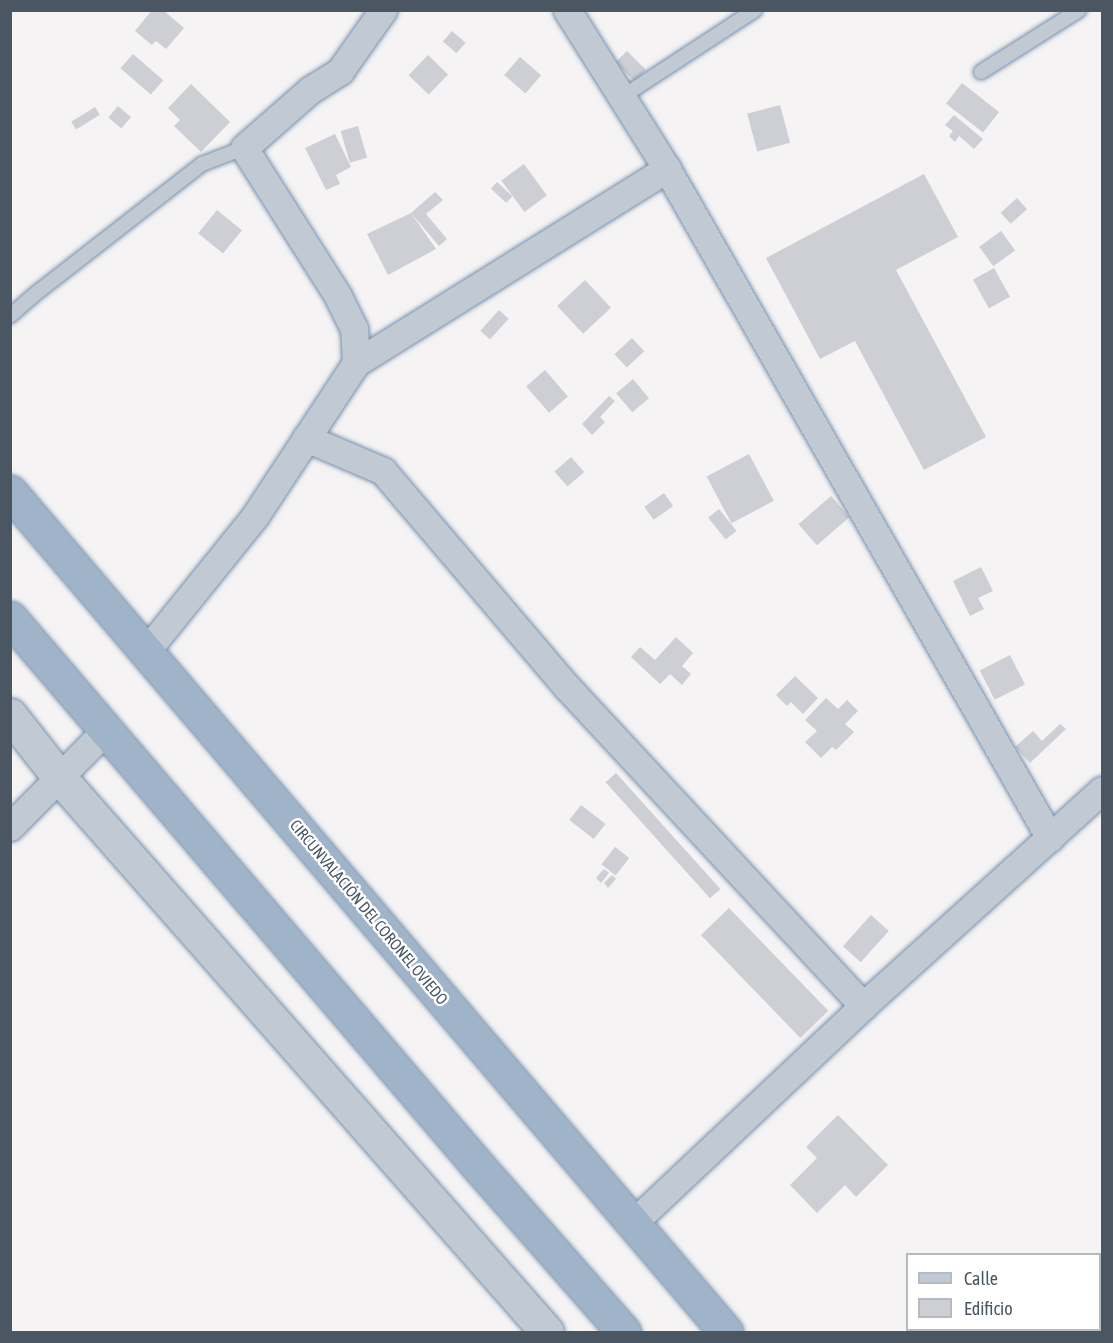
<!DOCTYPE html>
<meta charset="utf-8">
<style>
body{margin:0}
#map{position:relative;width:1113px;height:1343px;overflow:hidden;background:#f5f3f3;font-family:"Asap Condensed",sans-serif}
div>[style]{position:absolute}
.building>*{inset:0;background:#cdcfd5;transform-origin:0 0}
.roads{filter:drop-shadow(0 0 2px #7690ad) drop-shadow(0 0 2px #7690ad)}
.service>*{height:14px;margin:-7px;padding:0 7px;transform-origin:7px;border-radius:7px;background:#c1cad2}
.minor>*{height:27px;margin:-13.5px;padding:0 13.5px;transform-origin:13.5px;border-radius:13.5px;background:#c1cad2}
.tertiary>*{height:33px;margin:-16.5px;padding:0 16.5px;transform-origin:16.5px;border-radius:16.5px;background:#c1cad2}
.trunk>*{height:33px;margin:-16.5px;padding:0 16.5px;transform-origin:16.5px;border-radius:16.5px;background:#9fb4c9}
span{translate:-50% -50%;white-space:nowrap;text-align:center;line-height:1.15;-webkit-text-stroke:5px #fff;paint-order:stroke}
.street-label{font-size:16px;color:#4a5661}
.frame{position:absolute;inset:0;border:12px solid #4a5661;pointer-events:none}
.legend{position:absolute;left:906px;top:1253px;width:195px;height:78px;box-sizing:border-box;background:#fff;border:2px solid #b7bbc0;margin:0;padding:8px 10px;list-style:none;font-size:18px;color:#4a5661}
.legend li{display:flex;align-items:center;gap:12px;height:30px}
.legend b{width:30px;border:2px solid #b7bbc0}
</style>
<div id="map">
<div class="building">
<i style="clip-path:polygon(152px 10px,163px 10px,184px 28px,166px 49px,156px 41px,152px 45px,135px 31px)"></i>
<i style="left:452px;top:31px;width:18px;height:14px;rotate:41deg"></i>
<i style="left:627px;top:51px;width:27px;height:16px;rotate:45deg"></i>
<i style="left:133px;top:54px;width:40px;height:19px;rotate:41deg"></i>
<i style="left:428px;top:55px;width:28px;height:28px;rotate:44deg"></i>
<i style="left:520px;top:57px;width:28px;height:24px;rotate:41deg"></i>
<i style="left:962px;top:83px;width:47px;height:26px;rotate:38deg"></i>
<i style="clip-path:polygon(191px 84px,230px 122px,201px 152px,174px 126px,180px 120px,168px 108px)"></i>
<i style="left:780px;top:105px;width:39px;height:34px;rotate:75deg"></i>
<i style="left:118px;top:106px;width:17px;height:15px;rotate:40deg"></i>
<i style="left:95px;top:107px;width:9px;height:28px;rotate:58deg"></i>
<i style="clip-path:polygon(954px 115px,983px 139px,974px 149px,959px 136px,955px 142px,949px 136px,953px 131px,945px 125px)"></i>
<i style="left:358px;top:126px;width:33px;height:18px;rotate:74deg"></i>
<i style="clip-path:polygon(335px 134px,351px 167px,336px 175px,340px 184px,326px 190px,305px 148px)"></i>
<i style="left:524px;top:164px;width:39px;height:28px;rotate:54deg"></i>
<i style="clip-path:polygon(924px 174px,958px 237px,896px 270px,986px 437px,924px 470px,855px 341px,820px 359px,766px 258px)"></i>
<i style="left:497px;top:182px;width:21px;height:9px;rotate:43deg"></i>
<i style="clip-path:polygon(435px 192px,443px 200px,426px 214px,447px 239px,439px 246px,411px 213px,436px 249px,388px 275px,367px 234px,411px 213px)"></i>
<i style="left:1017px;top:198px;width:15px;height:22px;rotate:48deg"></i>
<i style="left:217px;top:210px;width:32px;height:30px;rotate:39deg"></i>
<i style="left:1001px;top:231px;width:24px;height:27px;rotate:54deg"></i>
<i style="left:994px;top:268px;width:33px;height:24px;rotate:61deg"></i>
<i style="left:585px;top:280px;width:38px;height:38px;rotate:47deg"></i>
<i style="left:499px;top:310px;width:13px;height:28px;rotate:42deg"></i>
<i style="left:632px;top:338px;width:18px;height:24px;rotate:47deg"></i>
<i style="left:545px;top:370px;width:35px;height:25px;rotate:49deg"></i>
<i style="left:633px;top:379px;width:25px;height:22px;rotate:50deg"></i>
<i style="clip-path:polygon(609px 396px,615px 401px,600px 417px,605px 422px,592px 435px,582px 424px)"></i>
<i style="left:749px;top:454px;width:53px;height:48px;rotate:62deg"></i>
<i style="left:571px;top:457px;width:20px;height:22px;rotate:49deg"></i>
<i style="left:664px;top:493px;width:16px;height:24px;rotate:55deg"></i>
<i style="left:831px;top:496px;width:28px;height:43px;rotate:49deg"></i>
<i style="left:719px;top:509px;width:28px;height:14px;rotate:51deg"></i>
<i style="clip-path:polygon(981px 567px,993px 591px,978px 598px,984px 609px,970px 616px,953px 581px)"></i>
<i style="clip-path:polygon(676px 637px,693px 653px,682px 666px,691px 674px,682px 685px,670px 674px,660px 684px,631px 657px,640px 647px,655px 660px)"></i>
<i style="left:1010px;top:655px;width:33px;height:34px;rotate:63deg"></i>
<i style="clip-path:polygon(795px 676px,818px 698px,803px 714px,791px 702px,787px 706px,776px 695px)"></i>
<i style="clip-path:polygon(826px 698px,838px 709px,847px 700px,858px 711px,845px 724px,854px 732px,836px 750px,832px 747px,821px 758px,805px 742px,817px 731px,805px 720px)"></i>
<i style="clip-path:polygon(1060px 724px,1066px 729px,1030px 763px,1015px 747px,1033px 731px,1042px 741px)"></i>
<i style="left:616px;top:773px;width:156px;height:14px;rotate:48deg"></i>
<i style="left:581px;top:805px;width:31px;height:19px;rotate:38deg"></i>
<i style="left:615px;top:847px;width:18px;height:22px;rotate:38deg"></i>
<i style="clip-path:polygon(604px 869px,609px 873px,601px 883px,596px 878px)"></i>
<i style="clip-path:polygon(612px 875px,616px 879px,608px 888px,604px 883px)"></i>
<i style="left:729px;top:908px;width:143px;height:39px;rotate:46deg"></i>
<i style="left:871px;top:915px;width:24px;height:42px;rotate:42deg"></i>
<i style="clip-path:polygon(838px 1115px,888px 1165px,856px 1197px,845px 1185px,817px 1213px,790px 1185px,817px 1158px,806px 1147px)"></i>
</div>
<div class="roads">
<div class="service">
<i style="left:981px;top:72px;width:116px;rotate:-32.3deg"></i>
<i style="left:622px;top:97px;width:159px;rotate:-33.2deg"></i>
<i style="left:10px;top:316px;width:38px;rotate:-41deg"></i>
<i style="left:39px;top:291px;width:207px;rotate:-37.9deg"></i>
<i style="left:202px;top:164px;width:45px;rotate:-20.9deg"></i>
</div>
<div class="minor">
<i style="left:567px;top:10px;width:188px;rotate:57.8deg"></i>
<i style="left:667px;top:169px;width:771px;rotate:60.21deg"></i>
<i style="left:356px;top:363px;width:34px;rotate:-93deg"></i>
<i style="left:354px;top:329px;width:37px;rotate:-116deg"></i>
<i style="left:338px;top:296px;width:175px;rotate:-122.4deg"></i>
<i style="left:244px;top:148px;width:88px;rotate:-41.3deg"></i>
<i style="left:310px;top:90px;width:36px;rotate:-32deg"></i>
<i style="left:340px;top:71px;width:75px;rotate:-54.8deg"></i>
<i style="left:306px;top:438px;width:84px;rotate:23.2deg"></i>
<i style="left:383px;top:471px;width:282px;rotate:49.6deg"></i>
<i style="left:566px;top:686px;width:437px;rotate:47.1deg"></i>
<i style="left:147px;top:650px;width:172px;rotate:-51.1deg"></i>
<i style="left:255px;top:516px;width:183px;rotate:-56.6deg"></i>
<i style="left:356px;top:363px;width:367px;rotate:-32deg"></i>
<i style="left:10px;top:827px;width:136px;rotate:-45.3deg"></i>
<i style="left:633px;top:1223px;width:316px;rotate:-43.3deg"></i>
<i style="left:863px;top:1006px;width:322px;rotate:-42.1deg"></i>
</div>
<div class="tertiary">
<i style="left:10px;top:715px;width:79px;rotate:51.7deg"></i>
<i style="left:59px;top:777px;width:739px;rotate:48.68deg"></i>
</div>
<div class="trunk">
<i style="left:10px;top:492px;width:1104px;rotate:49.56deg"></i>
<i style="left:10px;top:618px;width:721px;rotate:49.5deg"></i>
<i style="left:478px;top:1166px;width:221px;rotate:48.7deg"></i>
</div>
</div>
<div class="street-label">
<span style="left:369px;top:912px;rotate:50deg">CIRCUNVALACIÓN DEL CORONEL OVIEDO</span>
</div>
<div class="frame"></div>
<ul class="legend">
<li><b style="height:8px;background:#c1cad2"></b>Calle</li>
<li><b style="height:16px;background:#cdcfd5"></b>Edificio</li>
</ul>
</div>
